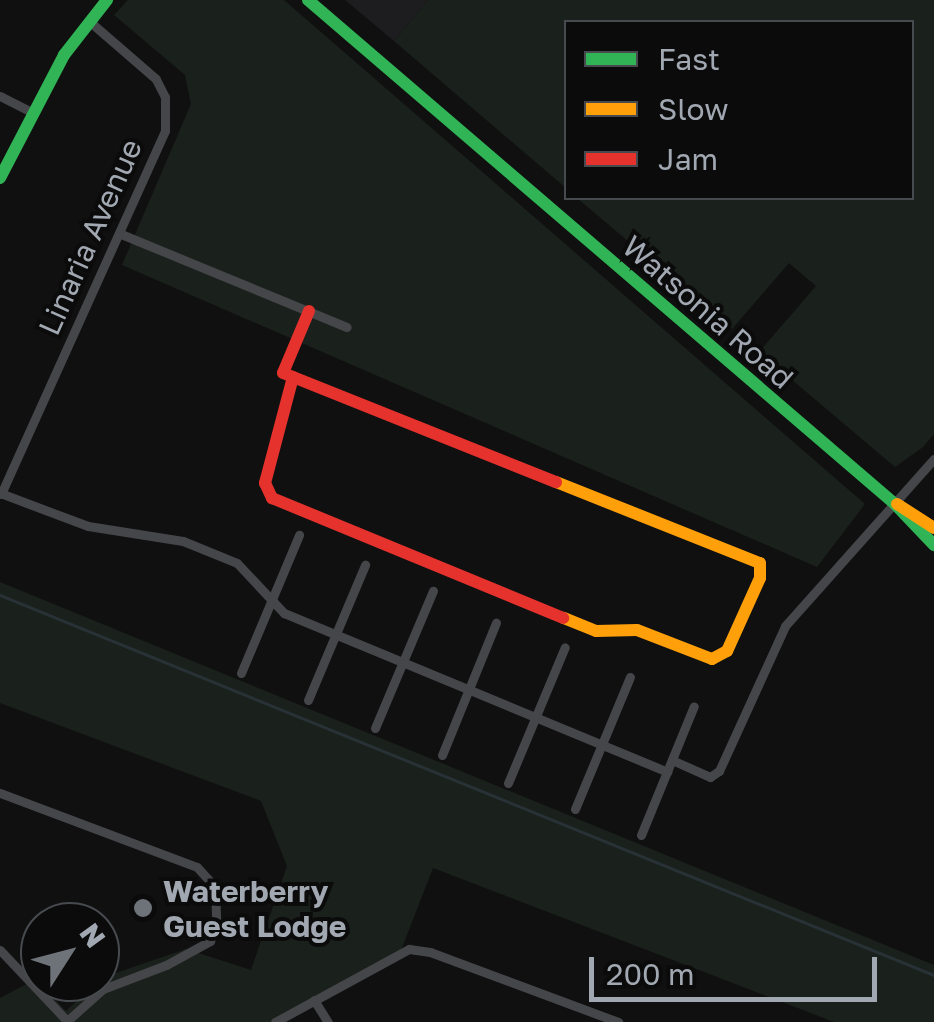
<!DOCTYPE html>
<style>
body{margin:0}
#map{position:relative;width:934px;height:1022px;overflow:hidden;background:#101011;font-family:"Golos Text",sans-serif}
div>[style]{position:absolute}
.built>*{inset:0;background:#1d1d1f}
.green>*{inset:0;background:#1a201b}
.stream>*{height:2.5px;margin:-1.25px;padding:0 1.25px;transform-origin:1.25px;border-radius:1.25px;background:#283135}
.street>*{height:9px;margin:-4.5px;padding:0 4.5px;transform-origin:4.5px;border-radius:4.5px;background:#454649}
.fast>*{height:12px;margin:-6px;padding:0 6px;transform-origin:6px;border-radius:6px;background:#30b455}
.slow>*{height:12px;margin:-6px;padding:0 6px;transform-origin:6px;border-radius:6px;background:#ff9f0a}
.jam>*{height:12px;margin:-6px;padding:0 6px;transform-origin:6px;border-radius:6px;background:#e5322d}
.dots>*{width:28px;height:28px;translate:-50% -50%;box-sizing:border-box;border:5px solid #0b0b0c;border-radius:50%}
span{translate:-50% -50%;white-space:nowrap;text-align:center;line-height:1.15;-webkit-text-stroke:8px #0b0b0c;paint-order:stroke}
.street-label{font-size:30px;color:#a1a8b1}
.poi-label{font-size:30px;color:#a1a8b1;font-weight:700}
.left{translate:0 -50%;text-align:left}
.legend{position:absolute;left:564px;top:20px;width:350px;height:180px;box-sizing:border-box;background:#0b0b0c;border:2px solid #474a4e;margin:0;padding:12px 18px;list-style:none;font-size:30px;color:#a1a8b1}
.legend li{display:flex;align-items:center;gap:20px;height:50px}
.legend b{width:50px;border:2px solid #474a4e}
.north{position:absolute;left:20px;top:902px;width:100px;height:100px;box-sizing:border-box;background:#0b0b0c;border:2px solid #474a4e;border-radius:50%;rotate:54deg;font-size:28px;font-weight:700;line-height:40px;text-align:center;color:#a1a8b1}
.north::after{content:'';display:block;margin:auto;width:35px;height:45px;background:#6e7379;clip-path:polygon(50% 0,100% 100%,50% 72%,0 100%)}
.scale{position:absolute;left:589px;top:957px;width:288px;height:45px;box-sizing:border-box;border:5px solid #a1a8b1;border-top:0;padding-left:12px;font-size:30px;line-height:35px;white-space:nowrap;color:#a1a8b1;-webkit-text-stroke:8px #0b0b0c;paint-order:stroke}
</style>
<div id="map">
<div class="built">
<i style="clip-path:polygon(345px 0,428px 0,394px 41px)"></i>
</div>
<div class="green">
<i style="clip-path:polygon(128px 0,284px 0,865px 504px,817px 567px,122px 265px,191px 104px,185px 75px,114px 15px)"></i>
<i style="clip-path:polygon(428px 0,934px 0,934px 434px,923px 447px,895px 467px,759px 352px,816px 286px,789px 263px,732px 329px,577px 198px,912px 198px,912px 22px,566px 22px,566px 188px,394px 41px)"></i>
<i style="clip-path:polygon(0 582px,934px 965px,934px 1022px,834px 1022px,433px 868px,398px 958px,286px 1022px,0 1022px,0 998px,36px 979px,66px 1011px,101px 978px,186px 949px,251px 970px,287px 866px,261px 801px,0 703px)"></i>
</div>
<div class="stream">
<i style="left:0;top:595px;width:1008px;rotate:22.14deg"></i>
</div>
<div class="street">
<i style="left:0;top:96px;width:37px;rotate:27deg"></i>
<i style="left:121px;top:234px;width:244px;rotate:22.4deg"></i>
<i style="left:0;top:493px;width:94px;rotate:20.6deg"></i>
<i style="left:88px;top:526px;width:96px;rotate:9deg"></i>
<i style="left:183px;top:541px;width:58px;rotate:22.2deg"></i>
<i style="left:237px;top:563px;width:69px;rotate:46.8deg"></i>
<i style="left:284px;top:613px;width:415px;rotate:22.5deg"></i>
<i style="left:1px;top:494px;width:398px;rotate:-65.7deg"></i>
<i style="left:165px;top:131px;width:34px;rotate:-90deg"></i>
<i style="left:165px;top:97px;width:20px;rotate:-117deg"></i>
<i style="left:156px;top:79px;width:89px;rotate:-139.1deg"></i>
<i style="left:241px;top:673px;width:150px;rotate:-67.2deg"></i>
<i style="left:308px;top:700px;width:147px;rotate:-67.1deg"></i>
<i style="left:375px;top:728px;width:149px;rotate:-67.1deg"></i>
<i style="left:442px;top:755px;width:143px;rotate:-67.8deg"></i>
<i style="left:672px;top:760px;width:42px;rotate:24.1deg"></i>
<i style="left:710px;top:777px;width:11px;rotate:-34deg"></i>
<i style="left:719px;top:771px;width:159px;rotate:-65.5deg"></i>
<i style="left:785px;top:626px;width:224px;rotate:-48.3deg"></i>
<i style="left:508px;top:783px;width:147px;rotate:-67.3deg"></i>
<i style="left:0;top:793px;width:210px;rotate:20.6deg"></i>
<i style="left:197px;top:867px;width:27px;rotate:48deg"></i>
<i style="left:215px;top:887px;width:36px;rotate:88deg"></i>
<i style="left:216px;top:923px;width:19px;rotate:108deg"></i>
<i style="left:210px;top:941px;width:50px;rotate:151.4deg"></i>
<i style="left:166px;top:965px;width:67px;rotate:159.1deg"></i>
<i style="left:103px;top:989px;width:48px;rotate:138.4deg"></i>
<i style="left:575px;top:809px;width:143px;rotate:-67.4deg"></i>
<i style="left:641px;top:835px;width:139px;rotate:-67.7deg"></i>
<i style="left:0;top:950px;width:99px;rotate:46.6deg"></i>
<i style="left:314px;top:1000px;width:26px;rotate:58deg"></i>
<i style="left:275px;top:1022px;width:153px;rotate:-28.6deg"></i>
<i style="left:409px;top:949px;width:21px;rotate:8deg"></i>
<i style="left:430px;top:952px;width:201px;rotate:20.4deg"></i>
</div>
<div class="fast">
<i style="left:308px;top:0;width:774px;rotate:40.65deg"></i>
<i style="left:895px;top:504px;width:57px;rotate:46.4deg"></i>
<i style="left:0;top:178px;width:139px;rotate:-62.5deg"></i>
<i style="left:64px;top:55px;width:70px;rotate:-52deg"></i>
</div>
<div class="slow">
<i style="left:556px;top:482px;width:219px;rotate:21.7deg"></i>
<i style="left:760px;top:563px;width:15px;rotate:90deg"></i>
<i style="left:760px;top:578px;width:80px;rotate:114.3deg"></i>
<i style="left:727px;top:651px;width:17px;rotate:152deg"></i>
<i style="left:712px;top:659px;width:80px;rotate:-158.9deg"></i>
<i style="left:637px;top:630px;width:41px;rotate:178.6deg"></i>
<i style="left:596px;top:631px;width:35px;rotate:-158deg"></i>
<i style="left:897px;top:504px;width:44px;rotate:33deg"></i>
</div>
<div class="jam">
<i style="left:309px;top:311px;width:67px;rotate:112.8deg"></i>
<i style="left:283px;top:373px;width:294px;rotate:21.8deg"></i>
<i style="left:293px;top:377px;width:110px;rotate:104.8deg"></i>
<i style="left:265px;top:483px;width:17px;rotate:65deg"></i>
<i style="left:272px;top:498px;width:315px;rotate:22.4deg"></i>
</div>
<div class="dots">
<i style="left:143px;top:908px;background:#6e7379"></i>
</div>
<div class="street-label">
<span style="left:90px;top:237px;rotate:-66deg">Linaria Avenue</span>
<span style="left:708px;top:312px;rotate:41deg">Watsonia Road</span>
</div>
<div class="poi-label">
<span class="left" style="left:163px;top:908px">Waterberry<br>Guest Lodge</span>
</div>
<ul class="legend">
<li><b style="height:12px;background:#30b455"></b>Fast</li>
<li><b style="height:12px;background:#ff9f0a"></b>Slow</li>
<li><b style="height:12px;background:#e5322d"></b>Jam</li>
</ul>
<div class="north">N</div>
<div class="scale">200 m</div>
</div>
